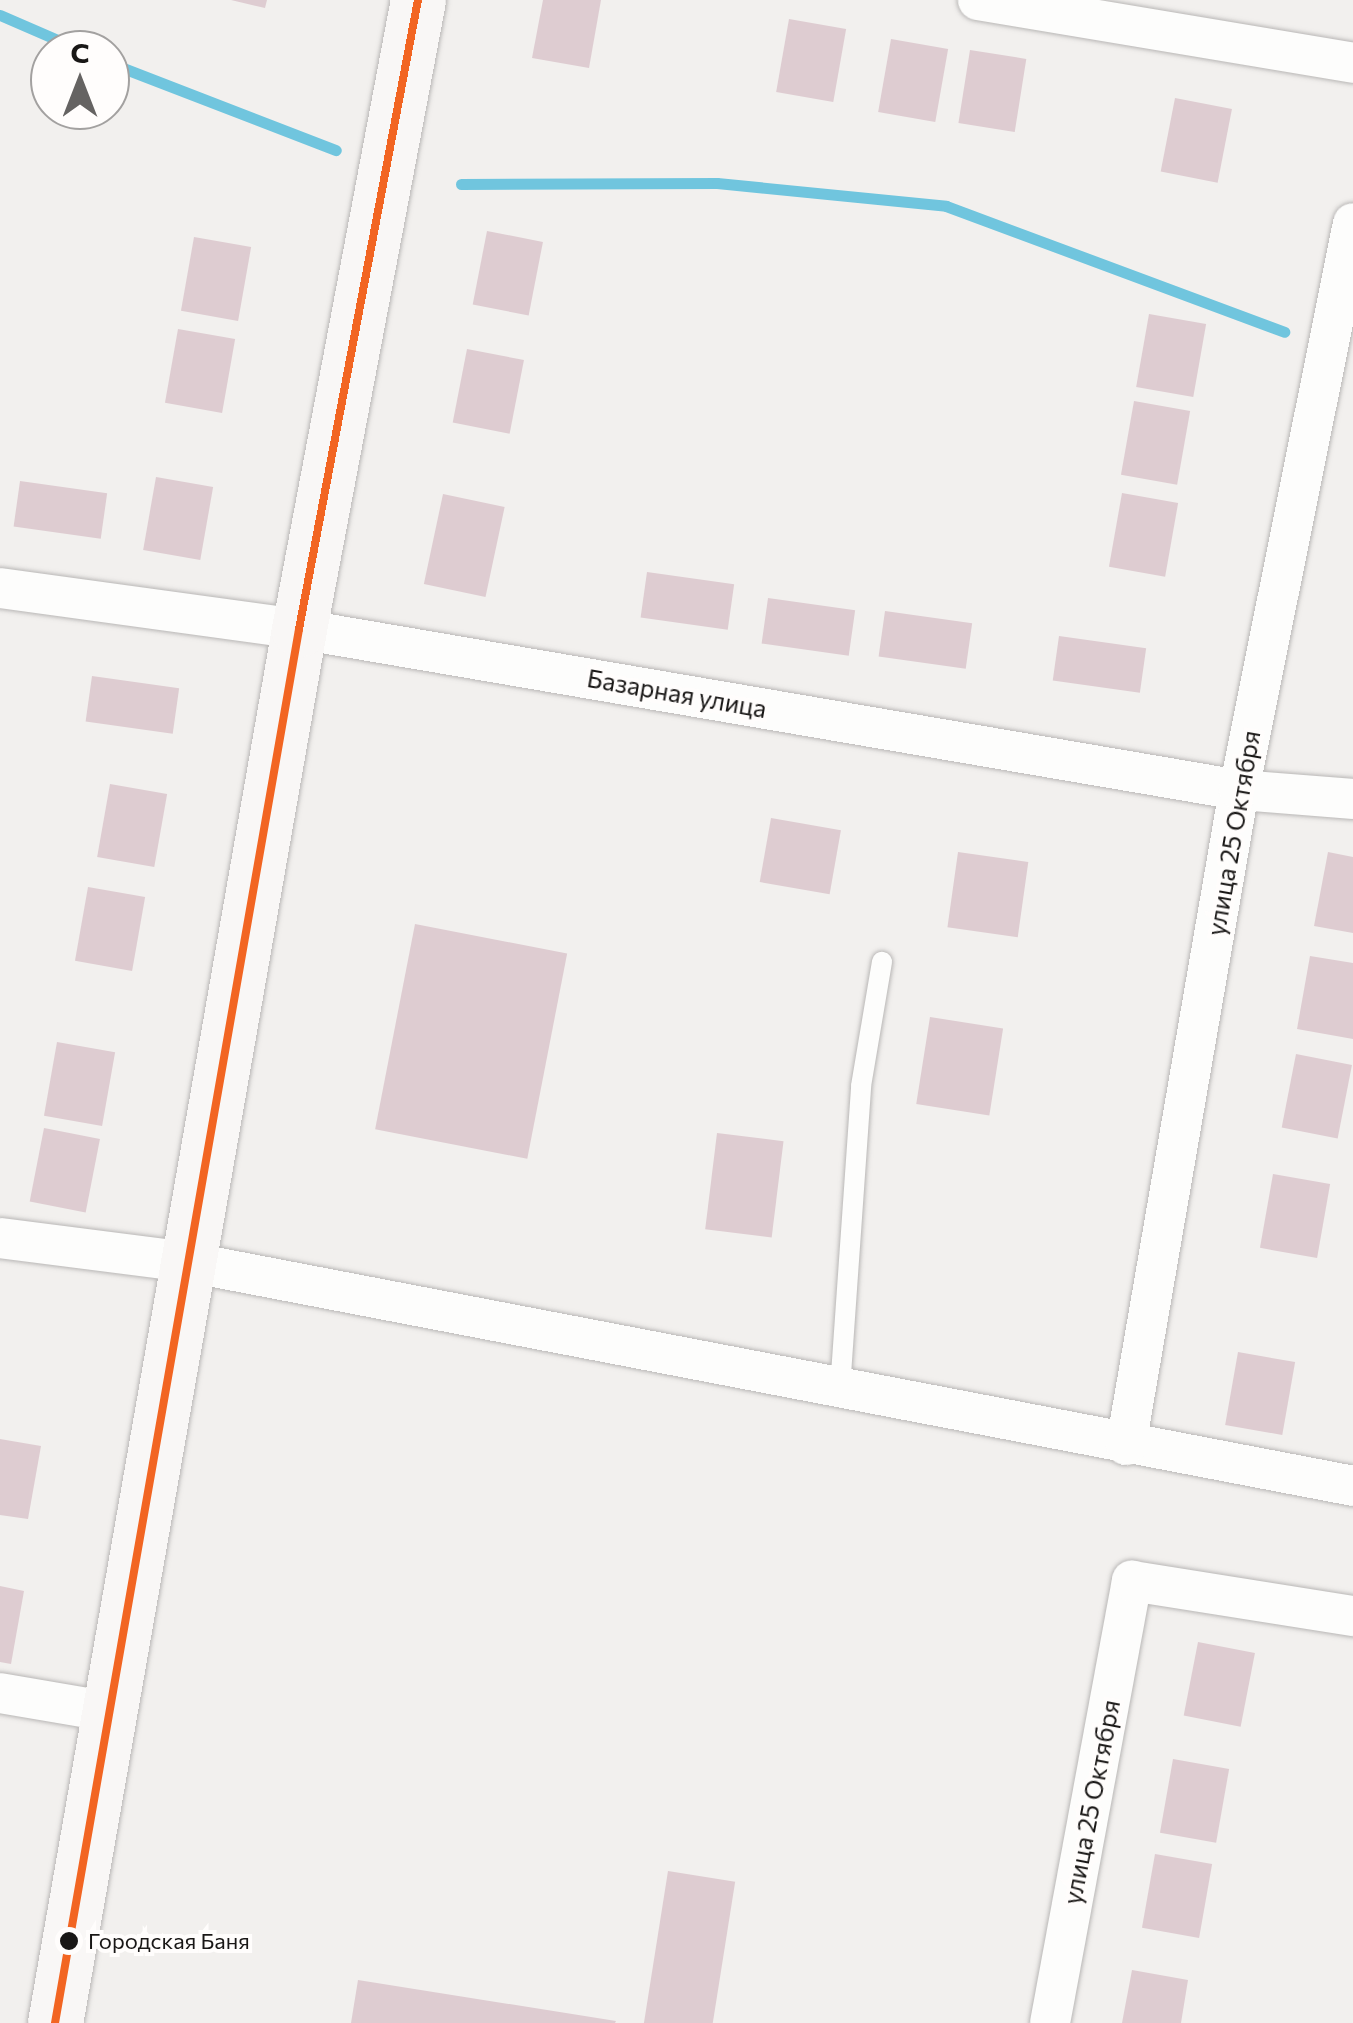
<!DOCTYPE html>
<meta charset="utf-8">
<style>
body{margin:0}
#map{position:relative;width:1353px;height:2023px;overflow:hidden;background:#f2f0ee;font-family:Commissioner,sans-serif}
div>[style]{position:absolute}
.stream>*{height:11px;margin:-5.5px;padding:0 5.5px;transform-origin:5.5px;border-radius:5.5px;background:#70c5de}
.building>*{inset:0;background:#deccd1;transform-origin:0 0}
.roads{filter:drop-shadow(0 0 2px #b9b7b6) drop-shadow(0 0 2px #b9b7b6)}
.service>*{height:20px;margin:-10px;padding:0 10px;transform-origin:10px;border-radius:10px;background:#fdfdfc}
.minor>*{height:40px;margin:-20px;padding:0 20px;transform-origin:20px;border-radius:20px;background:#fdfdfc}
.secondary>*{height:55px;margin:-27.5px;padding:0 27.5px;transform-origin:27.5px;border-radius:27.5px;background:#f9f7f6}
.bus-1>*{height:8px;margin:-4px;padding:0 4px;transform-origin:4px;border-radius:4px;background:#f26522}
.dots>*{width:28px;height:28px;translate:-50% -50%;box-sizing:border-box;border:5px solid #fffdfc;border-radius:50%}
span{translate:-50% -50%;white-space:nowrap;text-align:center;line-height:1.15;-webkit-text-stroke:8px #fffdfc;paint-order:stroke}
.bus-label{font-size:22px;color:#191716}
.left{translate:0 -50%;text-align:left}
.street-label{font-size:25px;color:#191716}
.north{position:absolute;left:30px;top:30px;width:100px;height:100px;box-sizing:border-box;background:#fffdfc;border:2px solid #a3a1a0;border-radius:50%;rotate:0deg;font-size:28px;font-weight:700;line-height:40px;text-align:center;color:#191716}
.north::after{content:'';display:block;margin:auto;width:35px;height:45px;background:#656362;clip-path:polygon(50% 0,100% 100%,50% 72%,0 100%)}
</style>
<div id="map">
<div class="stream">
<i style="left:0;top:15px;width:88px;rotate:23.4deg"></i>
<i style="left:110px;top:63px;width:242px;rotate:21.1deg"></i>
<i style="left:461px;top:184px;width:256px;rotate:-0.2deg"></i>
<i style="left:717px;top:183px;width:230px;rotate:5.7deg"></i>
<i style="left:946px;top:206px;width:361px;rotate:20.4deg"></i>
</div>
<div class="building">
<i style="clip-path:polygon(231px 0,267px 0,265px 8px)"></i>
<i style="clip-path:polygon(543px 0,601px 0,589px 68px,532px 58px)"></i>
<i style="left:789px;top:19px;width:58px;height:74px;rotate:10deg"></i>
<i style="left:891px;top:39px;width:58px;height:74px;rotate:10deg"></i>
<i style="left:970px;top:50px;width:57px;height:74px;rotate:9deg"></i>
<i style="left:1175px;top:98px;width:58px;height:75px;rotate:11deg"></i>
<i style="left:487px;top:231px;width:57px;height:75px;rotate:11deg"></i>
<i style="left:194px;top:237px;width:58px;height:75px;rotate:10deg"></i>
<i style="left:1149px;top:314px;width:58px;height:74px;rotate:10deg"></i>
<i style="left:178px;top:329px;width:58px;height:75px;rotate:10deg"></i>
<i style="left:467px;top:349px;width:58px;height:75px;rotate:11deg"></i>
<i style="left:1134px;top:401px;width:57px;height:75px;rotate:10deg"></i>
<i style="left:156px;top:477px;width:58px;height:74px;rotate:10deg"></i>
<i style="left:20px;top:481px;width:88px;height:46px;rotate:8deg"></i>
<i style="left:1122px;top:493px;width:57px;height:75px;rotate:10deg"></i>
<i style="left:443px;top:494px;width:63px;height:92px;rotate:12deg"></i>
<i style="left:647px;top:572px;width:88px;height:46px;rotate:8deg"></i>
<i style="left:768px;top:598px;width:88px;height:46px;rotate:8deg"></i>
<i style="left:885px;top:611px;width:88px;height:46px;rotate:8deg"></i>
<i style="left:1059px;top:636px;width:88px;height:45px;rotate:8deg"></i>
<i style="left:92px;top:676px;width:88px;height:46px;rotate:8deg"></i>
<i style="left:110px;top:784px;width:58px;height:74px;rotate:10deg"></i>
<i style="left:771px;top:818px;width:71px;height:65px;rotate:10deg"></i>
<i style="left:958px;top:852px;width:71px;height:76px;rotate:8deg"></i>
<i style="clip-path:polygon(1328px 852px,1353px 857px,1353px 933px,1314px 926px)"></i>
<i style="left:88px;top:887px;width:58px;height:75px;rotate:10deg"></i>
<i style="left:415px;top:924px;width:155px;height:209px;rotate:11deg"></i>
<i style="clip-path:polygon(1310px 956px,1353px 963px,1353px 1039px,1297px 1029px)"></i>
<i style="left:930px;top:1017px;width:74px;height:88px;rotate:9deg"></i>
<i style="left:57px;top:1042px;width:59px;height:75px;rotate:10deg"></i>
<i style="left:1296px;top:1054px;width:57px;height:75px;rotate:11deg"></i>
<i style="left:44px;top:1128px;width:57px;height:75px;rotate:11deg"></i>
<i style="left:717px;top:1133px;width:67px;height:97px;rotate:7deg"></i>
<i style="left:1273px;top:1174px;width:58px;height:75px;rotate:10deg"></i>
<i style="left:1238px;top:1352px;width:58px;height:74px;rotate:10deg"></i>
<i style="clip-path:polygon(0 1439px,41px 1446px,28px 1519px,0 1515px)"></i>
<i style="clip-path:polygon(0 1586px,24px 1591px,11px 1664px,0 1662px)"></i>
<i style="left:1198px;top:1642px;width:58px;height:75px;rotate:11deg"></i>
<i style="left:1173px;top:1759px;width:57px;height:75px;rotate:10deg"></i>
<i style="left:1155px;top:1854px;width:58px;height:75px;rotate:10deg"></i>
<i style="left:668px;top:1871px;width:68px;height:154px;rotate:9deg"></i>
<i style="clip-path:polygon(1132px 1970px,1188px 1980px,1181px 2023px,1122px 2023px)"></i>
<i style="clip-path:polygon(358px 1980px,616px 2021px,615px 2023px,351px 2023px)"></i>
</div>
<div class="roads">
<div class="service">
<i style="left:840px;top:1389px;width:304px;rotate:-86deg"></i>
<i style="left:861px;top:1086px;width:126px;rotate:-80.4deg"></i>
</div>
<div class="minor">
<i style="left:978px;top:0;width:380px;rotate:9.5deg"></i>
<i style="left:0;top:588px;width:302px;rotate:7.8deg"></i>
<i style="left:299px;top:629px;width:954px;rotate:9.72deg"></i>
<i style="left:1239px;top:790px;width:114px;rotate:4.5deg"></i>
<i style="left:0;top:1238px;width:190px;rotate:7.3deg"></i>
<i style="left:188px;top:1262px;width:1186px;rotate:10.88deg"></i>
<i style="left:1126px;top:1445px;width:665px;rotate:-80.21deg"></i>
<i style="left:1239px;top:790px;width:578px;rotate:-78.63deg"></i>
<i style="left:0;top:1693px;width:113px;rotate:9.7deg"></i>
<i style="left:1050px;top:2023px;width:450px;rotate:-79.5deg"></i>
<i style="left:1132px;top:1581px;width:224px;rotate:9deg"></i>
</div>
<div class="secondary">
<i style="left:55px;top:2023px;width:1415px;rotate:-80.07deg"></i>
<i style="left:299px;top:629px;width:640px;rotate:-79.29deg"></i>
</div>
</div>
<div class="bus-1">
<i style="left:55px;top:2023px;width:1415px;rotate:-80.07deg"></i>
<i style="left:299px;top:629px;width:640px;rotate:-79.29deg"></i>
</div>
<div class="dots">
<i style="left:69px;top:1941px;background:#191716"></i>
</div>
<div class="bus-label">
<span class="left" style="left:88px;top:1941px">Городская Баня</span>
</div>
<div class="street-label">
<span style="left:677px;top:693px;rotate:10deg">Базарная улица</span>
<span style="left:1233px;top:833px;rotate:-80deg">улица 25 Октября</span>
<span style="left:1091px;top:1802px;rotate:-79deg">улица 25 Октября</span>
</div>
<div class="north">С</div>
</div>
